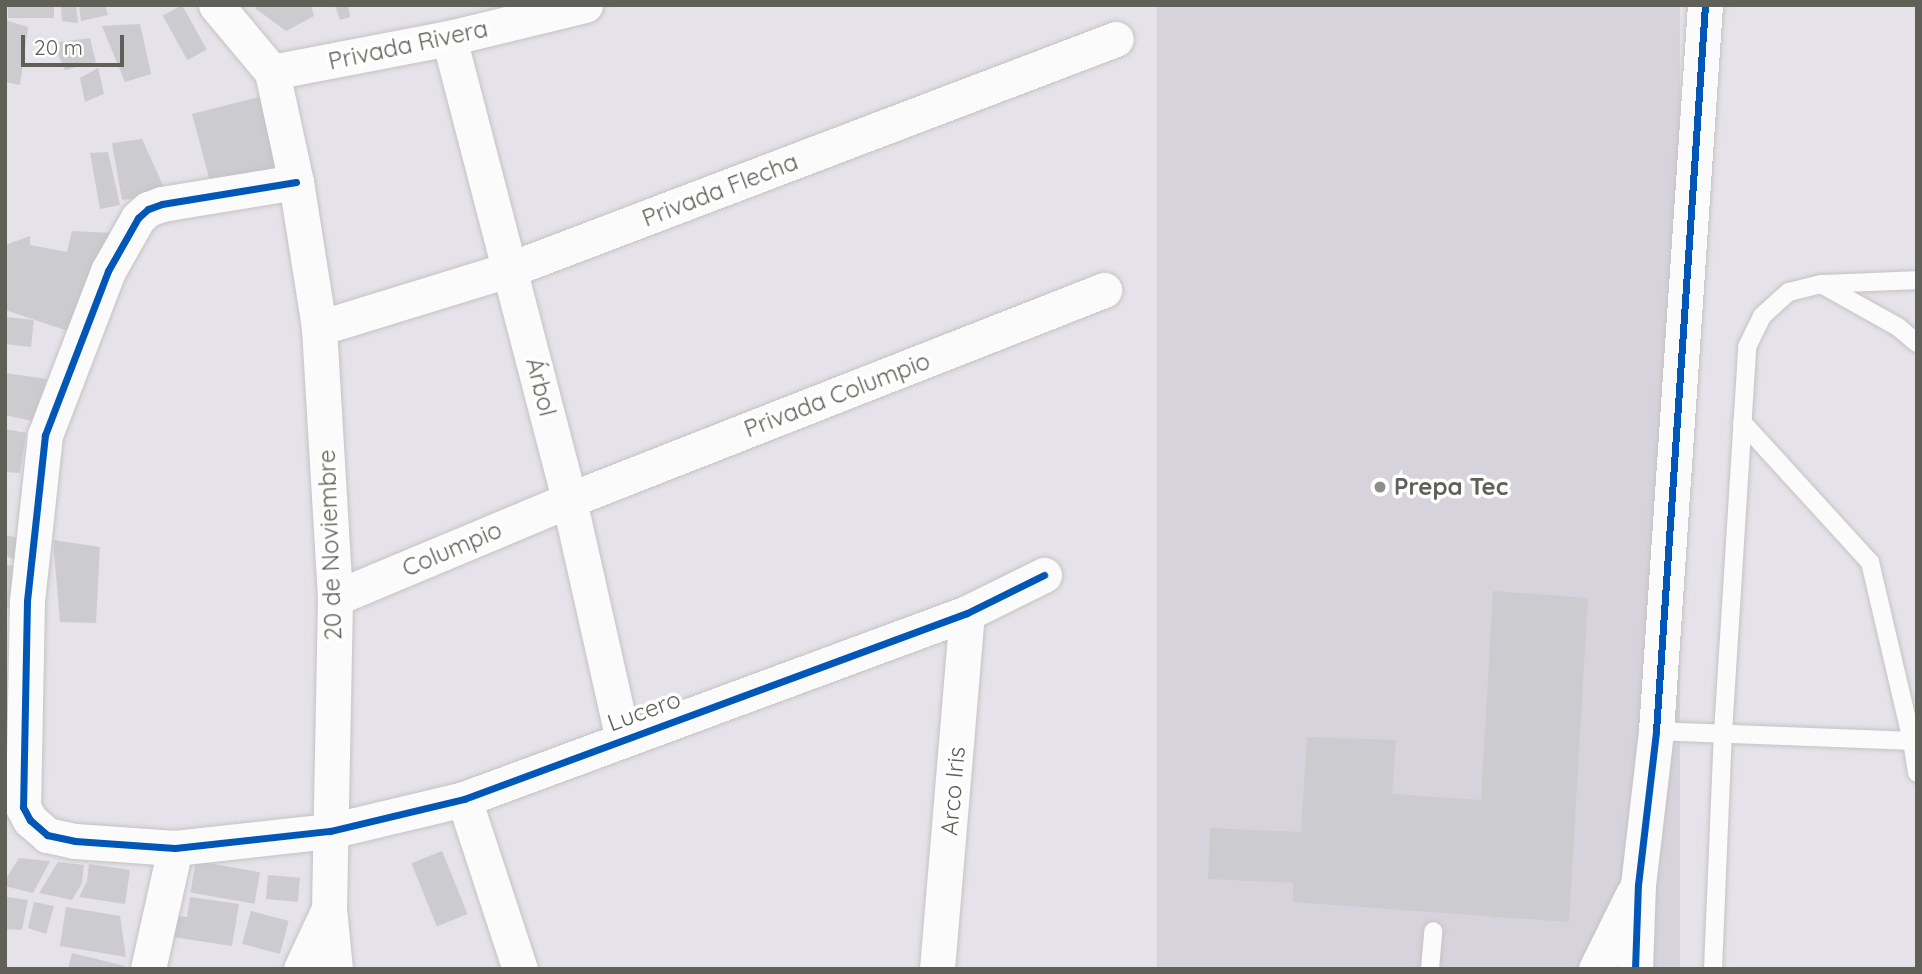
<!DOCTYPE html>
<meta charset="utf-8">
<style>
body{margin:0}
#map{position:relative;width:1922px;height:974px;overflow:hidden;background:#e5e2e9;font-family:Quicksand,sans-serif}
div>[style]{position:absolute}
.education>*{inset:0;background:#d7d3dd;transform-origin:0 0}
.building>*{inset:0;background:#cccbcf;transform-origin:0 0}
.roads{filter:drop-shadow(0 0 2px #c4c3c3) drop-shadow(0 0 2px #c4c3c3)}
.lane>*{height:18px;margin:-9px;padding:0 9px;transform-origin:9px;border-radius:9px;background:#fbfbfc}
.street>*{height:35px;margin:-17.5px;padding:0 17.5px;transform-origin:17.5px;border-radius:17.5px;background:#fbfbfc}
.cycleway>*{height:7px;margin:-3.5px;padding:0 3.5px;transform-origin:3.5px;border-radius:3.5px;background:#0057b8}
.dots>*{width:19px;height:19px;translate:-50% -50%;box-sizing:border-box;border:4px solid #fff;border-radius:50%}
span{translate:-50% -50%;white-space:nowrap;text-align:center;line-height:1.15;-webkit-text-stroke:7px #fff;paint-order:stroke}
.street-label{font-size:24px;color:#5f6158}
.poi-label{font-size:24px;color:#5f6158;font-weight:700}
.left{translate:0 -50%;text-align:left}
.frame{position:absolute;inset:0;border:7px solid #5f6158;pointer-events:none}
.scale{position:absolute;left:21px;top:35px;width:103px;height:32px;box-sizing:border-box;border:4px solid #5f6158;border-top:0;padding-left:9px;font-size:21px;line-height:24px;white-space:nowrap;color:#5f6158;-webkit-text-stroke:5px #fff;paint-order:stroke}
</style>
<div id="map">
<div class="education">
<i style="left:1157px;top:5px;width:523px;height:968px"></i>
</div>
<div class="building">
<i style="left:8px;top:5px;width:46px;height:13px"></i>
<i style="clip-path:polygon(61px 5px,76px 5px,78px 23px,62px 21px)"></i>
<i style="clip-path:polygon(79px 5px,105px 5px,108px 15px,81px 21px)"></i>
<i style="left:182px;top:5px;width:51px;height:22px;rotate:61deg"></i>
<i style="clip-path:polygon(256px 5px,311px 5px,314px 16px,286px 31px,256px 9px)"></i>
<i style="clip-path:polygon(335px 5px,348px 5px,350px 17px,340px 20px)"></i>
<i style="clip-path:polygon(5px 20px,28px 27px,20px 85px,5px 82px)"></i>
<i style="clip-path:polygon(140px 24px,151px 74px,125px 82px,102px 26px)"></i>
<i style="clip-path:polygon(90px 38px,96px 62px,65px 70px,53px 43px)"></i>
<i style="clip-path:polygon(98px 68px,104px 94px,85px 102px,80px 78px)"></i>
<i style="clip-path:polygon(259px 97px,285px 169px,211px 185px,192px 114px)"></i>
<i style="clip-path:polygon(142px 139px,167px 194px,122px 200px,112px 143px)"></i>
<i style="clip-path:polygon(108px 152px,120px 205px,100px 209px,90px 153px)"></i>
<i style="clip-path:polygon(72px 231px,113px 233px,68px 331px,5px 310px,5px 245px,30px 236px,30px 245px,67px 252px)"></i>
<i style="left:5px;top:317px;width:29px;height:27px;rotate:6deg"></i>
<i style="clip-path:polygon(5px 373px,47px 379px,32px 421px,5px 415px)"></i>
<i style="clip-path:polygon(5px 429px,26px 433px,20px 473px,5px 472px)"></i>
<i style="clip-path:polygon(5px 535px,23px 539px,15px 560px,5px 555px)"></i>
<i style="clip-path:polygon(53px 540px,100px 547px,96px 623px,60px 622px)"></i>
<i style="clip-path:polygon(5px 565px,21px 566px,19px 609px,5px 607px)"></i>
<i style="clip-path:polygon(1493px 591px,1588px 598px,1569px 922px,1293px 902px,1293px 883px,1208px 879px,1210px 828px,1301px 832px,1307px 737px,1396px 740px,1392px 794px,1481px 800px)"></i>
<i style="left:442px;top:851px;width:68px;height:33px;rotate:68deg"></i>
<i style="clip-path:polygon(19px 858px,50px 861px,33px 893px,5px 886px,5px 880px)"></i>
<i style="left:196px;top:861px;width:65px;height:32px;rotate:10deg"></i>
<i style="clip-path:polygon(58px 862px,84px 865px,82px 883px,72px 900px,39px 893px)"></i>
<i style="clip-path:polygon(89px 864px,130px 870px,125px 904px,79px 897px,87px 881px)"></i>
<i style="left:268px;top:875px;width:32px;height:24px;rotate:5deg"></i>
<i style="clip-path:polygon(7px 897px,28px 900px,22px 930px,5px 929px)"></i>
<i style="clip-path:polygon(190px 897px,239px 904px,232px 946px,173px 937px,177px 916px,187px 917px)"></i>
<i style="clip-path:polygon(34px 902px,54px 906px,46px 934px,28px 928px)"></i>
<i style="clip-path:polygon(66px 907px,120px 916px,126px 957px,60px 946px)"></i>
<i style="left:251px;top:911px;width:39px;height:34px;rotate:15deg"></i>
<i style="clip-path:polygon(72px 953px,125px 966px,124px 969px,68px 969px)"></i>
</div>
<div class="roads">
<div class="lane">
<i style="left:1822px;top:284px;width:95px;rotate:-2.4deg"></i>
<i style="left:1742px;top:422px;width:190px;rotate:47.6deg"></i>
<i style="left:1870px;top:562px;width:184px;rotate:76.8deg"></i>
<i style="left:1912px;top:741px;width:32px;rotate:81deg"></i>
<i style="left:1656px;top:731px;width:256px;rotate:2.2deg"></i>
<i style="left:1430px;top:969px;width:38px;rotate:-85deg"></i>
<i style="left:1713px;top:969px;width:236px;rotate:-87.6deg"></i>
<i style="left:1723px;top:733px;width:387px;rotate:-86.4deg"></i>
<i style="left:1747px;top:347px;width:34px;rotate:-64deg"></i>
<i style="left:1762px;top:316px;width:36px;rotate:-42deg"></i>
<i style="left:1789px;top:292px;width:33px;rotate:-14deg"></i>
<i style="left:1821px;top:284px;width:88px;rotate:29.2deg"></i>
<i style="left:1898px;top:327px;width:25px;rotate:40deg"></i>
</div>
<div class="street">
<i style="left:216px;top:5px;width:87px;rotate:50.1deg"></i>
<i style="left:272px;top:72px;width:113px;rotate:77.7deg"></i>
<i style="left:296px;top:182px;width:148px;rotate:81deg"></i>
<i style="left:319px;top:328px;width:270px;rotate:86.6deg"></i>
<i style="left:335px;top:598px;width:311px;rotate:91.1deg"></i>
<i style="left:329px;top:909px;width:60px;rotate:84.3deg"></i>
<i style="left:449px;top:38px;width:477px;rotate:75.4deg"></i>
<i style="left:569px;top:500px;width:245px;rotate:77.3deg"></i>
<i style="left:272px;top:72px;width:180px;rotate:-10.9deg"></i>
<i style="left:449px;top:38px;width:140px;rotate:-13.6deg"></i>
<i style="left:296px;top:182px;width:136px;rotate:170.7deg"></i>
<i style="left:162px;top:204px;width:15px;rotate:160deg"></i>
<i style="left:148px;top:209px;width:13px;rotate:138deg"></i>
<i style="left:138px;top:218px;width:61px;rotate:119.5deg"></i>
<i style="left:108px;top:271px;width:176px;rotate:111deg"></i>
<i style="left:45px;top:435px;width:167px;rotate:96.2deg"></i>
<i style="left:27px;top:601px;width:206px;rotate:91.1deg"></i>
<i style="left:23px;top:807px;width:15px;rotate:62deg"></i>
<i style="left:30px;top:820px;width:23px;rotate:41deg"></i>
<i style="left:47px;top:835px;width:29px;rotate:12deg"></i>
<i style="left:75px;top:841px;width:100px;rotate:4deg"></i>
<i style="left:175px;top:848px;width:156px;rotate:-6.3deg"></i>
<i style="left:330px;top:831px;width:138px;rotate:-13.4deg"></i>
<i style="left:464px;top:799px;width:536px;rotate:-20.29deg"></i>
<i style="left:967px;top:613px;width:86px;rotate:-26.3deg"></i>
<i style="left:319px;top:328px;width:201px;rotate:-17.1deg"></i>
<i style="left:511px;top:269px;width:647px;rotate:-20.82deg"></i>
<i style="left:335px;top:598px;width:254px;rotate:-22.7deg"></i>
<i style="left:569px;top:500px;width:575px;rotate:-21.43deg"></i>
<i style="left:464px;top:799px;width:179px;rotate:71.8deg"></i>
<i style="left:148px;top:969px;width:124px;rotate:-77.4deg"></i>
<i style="left:301px;top:969px;width:66px;rotate:-65deg"></i>
<i style="left:937px;top:969px;width:357px;rotate:-85.2deg"></i>
<i style="left:1596px;top:969px;width:84px;rotate:-63.7deg"></i>
<i style="left:1635px;top:969px;width:84px;rotate:-88deg"></i>
<i style="left:1638px;top:885px;width:155px;rotate:-83.3deg"></i>
<i style="left:1656px;top:731px;width:728px;rotate:-86.14deg"></i>
</div>
</div>
<div class="cycleway">
<i style="left:296px;top:182px;width:136px;rotate:170.7deg"></i>
<i style="left:162px;top:204px;width:15px;rotate:160deg"></i>
<i style="left:148px;top:209px;width:13px;rotate:138deg"></i>
<i style="left:138px;top:218px;width:61px;rotate:119.5deg"></i>
<i style="left:108px;top:271px;width:176px;rotate:111deg"></i>
<i style="left:45px;top:435px;width:167px;rotate:96.2deg"></i>
<i style="left:27px;top:601px;width:206px;rotate:91.1deg"></i>
<i style="left:23px;top:807px;width:15px;rotate:62deg"></i>
<i style="left:30px;top:820px;width:23px;rotate:41deg"></i>
<i style="left:47px;top:835px;width:29px;rotate:12deg"></i>
<i style="left:75px;top:841px;width:100px;rotate:4deg"></i>
<i style="left:175px;top:848px;width:156px;rotate:-6.3deg"></i>
<i style="left:330px;top:831px;width:138px;rotate:-13.4deg"></i>
<i style="left:464px;top:799px;width:536px;rotate:-20.29deg"></i>
<i style="left:967px;top:613px;width:86px;rotate:-26.3deg"></i>
<i style="left:1635px;top:969px;width:84px;rotate:-88deg"></i>
<i style="left:1638px;top:885px;width:155px;rotate:-83.3deg"></i>
<i style="left:1656px;top:731px;width:728px;rotate:-86.14deg"></i>
</div>
<div class="dots">
<i style="left:1380px;top:487px;background:#8e8e8b"></i>
</div>
<div class="street-label">
<span style="left:408px;top:45px;rotate:-12deg">Privada Rivera</span>
<span style="left:720px;top:190px;rotate:-21deg">Privada Flecha</span>
<span style="left:541px;top:387px;rotate:76deg">Árbol</span>
<span style="left:837px;top:395px;rotate:-21deg">Privada Columpio</span>
<span style="left:330px;top:545px;rotate:-92deg">20 de Noviembre</span>
<span style="left:452px;top:549px;rotate:-23deg">Columpio</span>
<span style="left:644px;top:711px;rotate:-20deg">Lucero</span>
<span style="left:953px;top:791px;rotate:-85deg">Arco Iris</span>
</div>
<div class="poi-label">
<span class="left" style="left:1394px;top:487px">Prepa Tec</span>
</div>
<div class="frame"></div>
<div class="scale">20 m</div>
</div>
